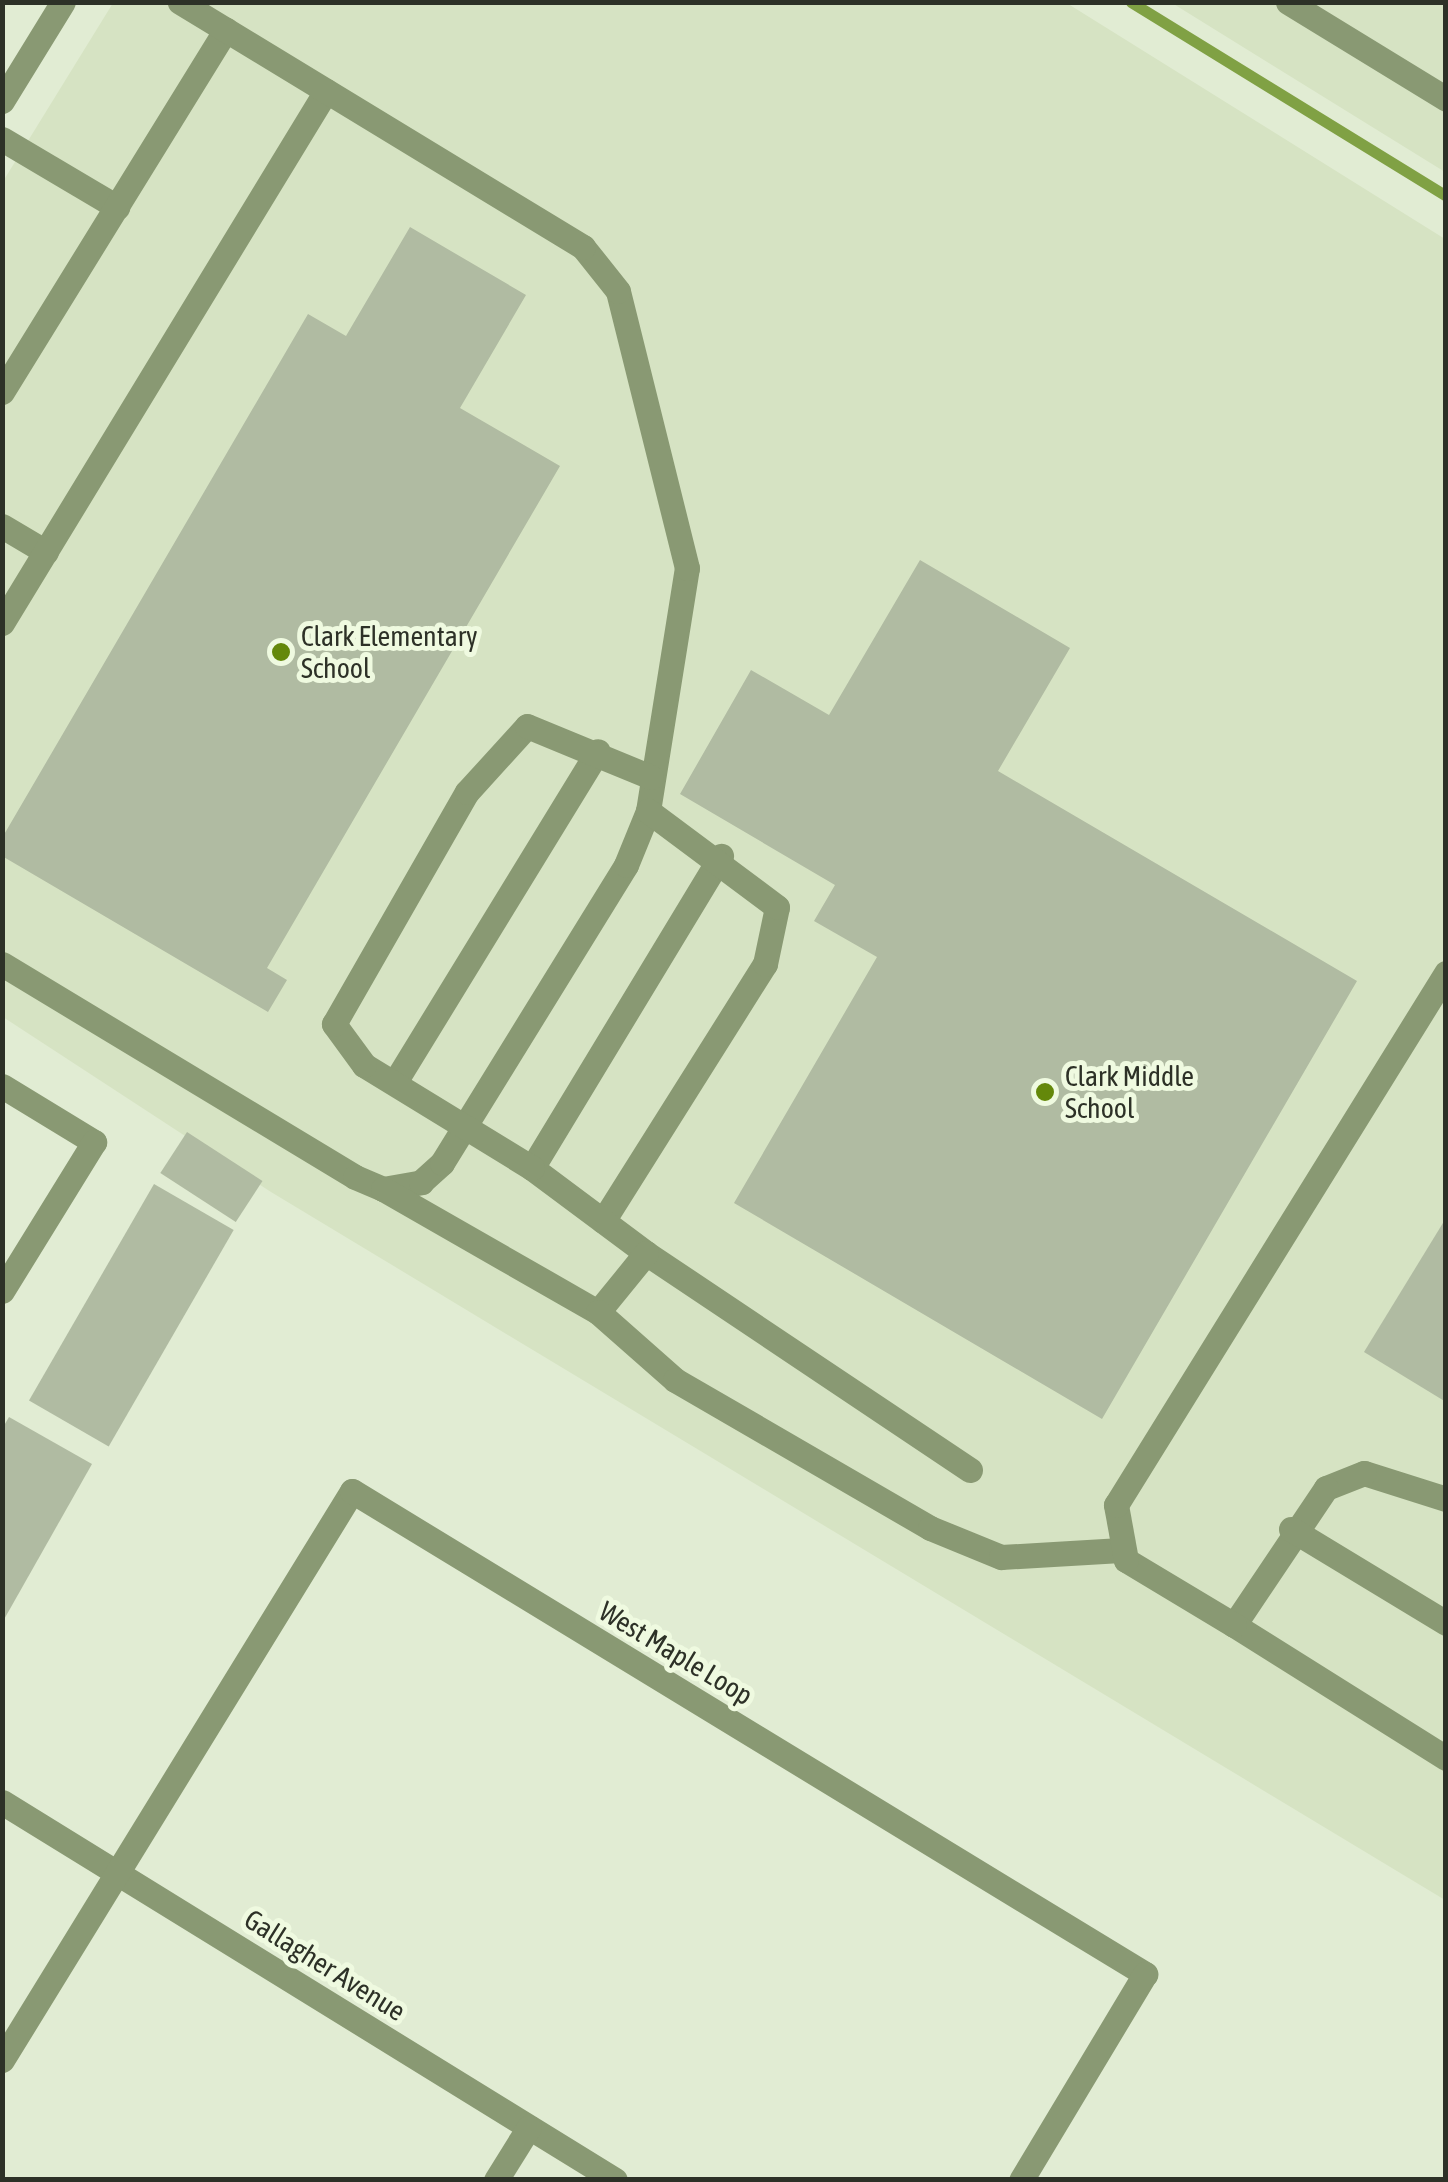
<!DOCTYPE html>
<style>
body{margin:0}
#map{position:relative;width:1448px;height:2182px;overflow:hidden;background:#e1ecd3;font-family:"Asap Condensed",sans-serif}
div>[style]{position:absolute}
.built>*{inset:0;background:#d6e3c3}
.stream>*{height:11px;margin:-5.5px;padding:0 5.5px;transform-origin:5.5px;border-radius:5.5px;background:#80a144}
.building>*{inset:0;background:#b0bba2;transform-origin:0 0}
.minor>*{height:25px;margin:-12.5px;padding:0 12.5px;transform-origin:12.5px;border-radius:12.5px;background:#899973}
.dots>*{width:28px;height:28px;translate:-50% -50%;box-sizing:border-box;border:5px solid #effae0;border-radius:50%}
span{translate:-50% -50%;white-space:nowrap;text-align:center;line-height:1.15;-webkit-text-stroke:10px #effae0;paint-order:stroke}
.poi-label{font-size:28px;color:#2d3127}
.left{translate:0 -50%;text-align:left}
.street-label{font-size:28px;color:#2d3127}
.frame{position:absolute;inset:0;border:5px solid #2d3127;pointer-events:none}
</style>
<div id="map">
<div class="built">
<i style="clip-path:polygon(1065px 2px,1445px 239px,1445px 1900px,271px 1192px,3px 1017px,2px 183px,113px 3px)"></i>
<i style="clip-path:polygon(1172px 3px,1445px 3px,1445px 172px)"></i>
</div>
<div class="stream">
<i style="left:1131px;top:2px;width:370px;rotate:31.6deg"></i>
</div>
<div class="building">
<i style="clip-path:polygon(410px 227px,526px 295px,460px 408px,560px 466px,267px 968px,287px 980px,268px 1012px,2px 856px,2px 838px,308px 314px,346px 336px)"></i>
<i style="clip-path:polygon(920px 560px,1070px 648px,998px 771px,1357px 981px,1102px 1419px,734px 1203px,877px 957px,814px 921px,835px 885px,680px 794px,751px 670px,829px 715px)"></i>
<i style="left:187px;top:1132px;width:90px;height:49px;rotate:33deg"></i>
<i style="left:154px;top:1184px;width:92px;height:250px;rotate:30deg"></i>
<i style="clip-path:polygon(1446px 1218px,1446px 1402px,1364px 1352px)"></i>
<i style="clip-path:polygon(9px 1417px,92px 1464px,2px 1623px,2px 1429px)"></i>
</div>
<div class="minor">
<i style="left:1288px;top:2px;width:185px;rotate:31.5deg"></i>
<i style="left:2px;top:101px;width:116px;rotate:-58.4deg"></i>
<i style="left:2px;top:139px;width:134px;rotate:30.6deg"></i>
<i style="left:2px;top:392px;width:426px;rotate:-58.3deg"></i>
<i style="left:2px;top:526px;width:51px;rotate:30.6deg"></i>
<i style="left:2px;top:623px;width:623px;rotate:-58.66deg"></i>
<i style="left:2px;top:964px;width:412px;rotate:31.1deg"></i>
<i style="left:355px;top:1177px;width:30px;rotate:23deg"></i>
<i style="left:383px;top:1189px;width:39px;rotate:-10deg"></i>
<i style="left:421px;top:1182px;width:28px;rotate:-42deg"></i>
<i style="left:442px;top:1163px;width:350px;rotate:-58.3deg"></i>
<i style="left:626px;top:865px;width:58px;rotate:-67.8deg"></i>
<i style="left:648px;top:811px;width:246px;rotate:-80.9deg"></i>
<i style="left:687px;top:568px;width:285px;rotate:-104deg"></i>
<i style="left:618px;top:291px;width:56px;rotate:-128.5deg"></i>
<i style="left:583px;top:247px;width:472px;rotate:-148.7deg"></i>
<i style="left:395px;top:1082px;width:388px;rotate:-58.5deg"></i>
<i style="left:2px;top:1086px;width:108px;rotate:31.3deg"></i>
<i style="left:94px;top:1142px;width:175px;rotate:121.7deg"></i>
<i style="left:532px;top:1168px;width:365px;rotate:-58.8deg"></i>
<i style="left:383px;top:1189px;width:248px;rotate:29.8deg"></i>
<i style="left:603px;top:1221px;width:304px;rotate:-57.8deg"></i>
<i style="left:765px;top:964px;width:58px;rotate:-78.1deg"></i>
<i style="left:777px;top:907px;width:161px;rotate:-143.3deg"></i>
<i style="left:646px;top:1253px;width:142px;rotate:-143.3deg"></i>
<i style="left:532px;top:1168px;width:197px;rotate:-148.5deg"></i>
<i style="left:364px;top:1065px;width:51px;rotate:-126.2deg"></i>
<i style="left:334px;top:1024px;width:267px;rotate:-60.2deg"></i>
<i style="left:467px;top:792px;width:89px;rotate:-47.7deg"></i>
<i style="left:527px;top:726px;width:134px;rotate:22.4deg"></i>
<i style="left:970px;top:1470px;width:390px;rotate:-146.2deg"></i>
<i style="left:646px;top:1253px;width:76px;rotate:129.1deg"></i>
<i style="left:598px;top:1312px;width:103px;rotate:41.4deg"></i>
<i style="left:675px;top:1380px;width:295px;rotate:30.1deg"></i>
<i style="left:930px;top:1528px;width:77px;rotate:22.2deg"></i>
<i style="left:1001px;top:1557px;width:120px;rotate:-3.3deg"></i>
<i style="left:1446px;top:1499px;width:86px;rotate:-162.4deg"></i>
<i style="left:1364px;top:1473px;width:41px;rotate:158.5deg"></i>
<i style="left:1326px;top:1488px;width:165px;rotate:123.9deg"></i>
<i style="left:1234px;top:1625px;width:250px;rotate:32.1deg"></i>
<i style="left:1291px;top:1529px;width:181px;rotate:31.2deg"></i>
<i style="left:1234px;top:1625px;width:126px;rotate:-149deg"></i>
<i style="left:1126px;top:1560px;width:56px;rotate:-100.3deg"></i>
<i style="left:1116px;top:1505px;width:626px;rotate:-58.19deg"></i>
<i style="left:2px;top:1802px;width:720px;rotate:31.66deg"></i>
<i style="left:2px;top:2060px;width:668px;rotate:-58.4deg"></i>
<i style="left:352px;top:1491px;width:929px;rotate:31.34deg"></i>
<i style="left:1145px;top:1974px;width:240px;rotate:121deg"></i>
<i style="left:496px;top:2180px;width:62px;rotate:-58.1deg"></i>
</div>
<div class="dots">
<i style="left:281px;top:652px;background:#64880a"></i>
<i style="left:1045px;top:1092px;background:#64880a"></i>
</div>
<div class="poi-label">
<span class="left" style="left:301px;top:652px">Clark Elementary<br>School</span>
<span class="left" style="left:1065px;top:1092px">Clark Middle<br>School</span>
</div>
<div class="street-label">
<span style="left:676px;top:1653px;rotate:31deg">West Maple Loop</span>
<span style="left:325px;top:1965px;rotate:32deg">Gallagher Avenue</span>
</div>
<div class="frame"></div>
</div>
